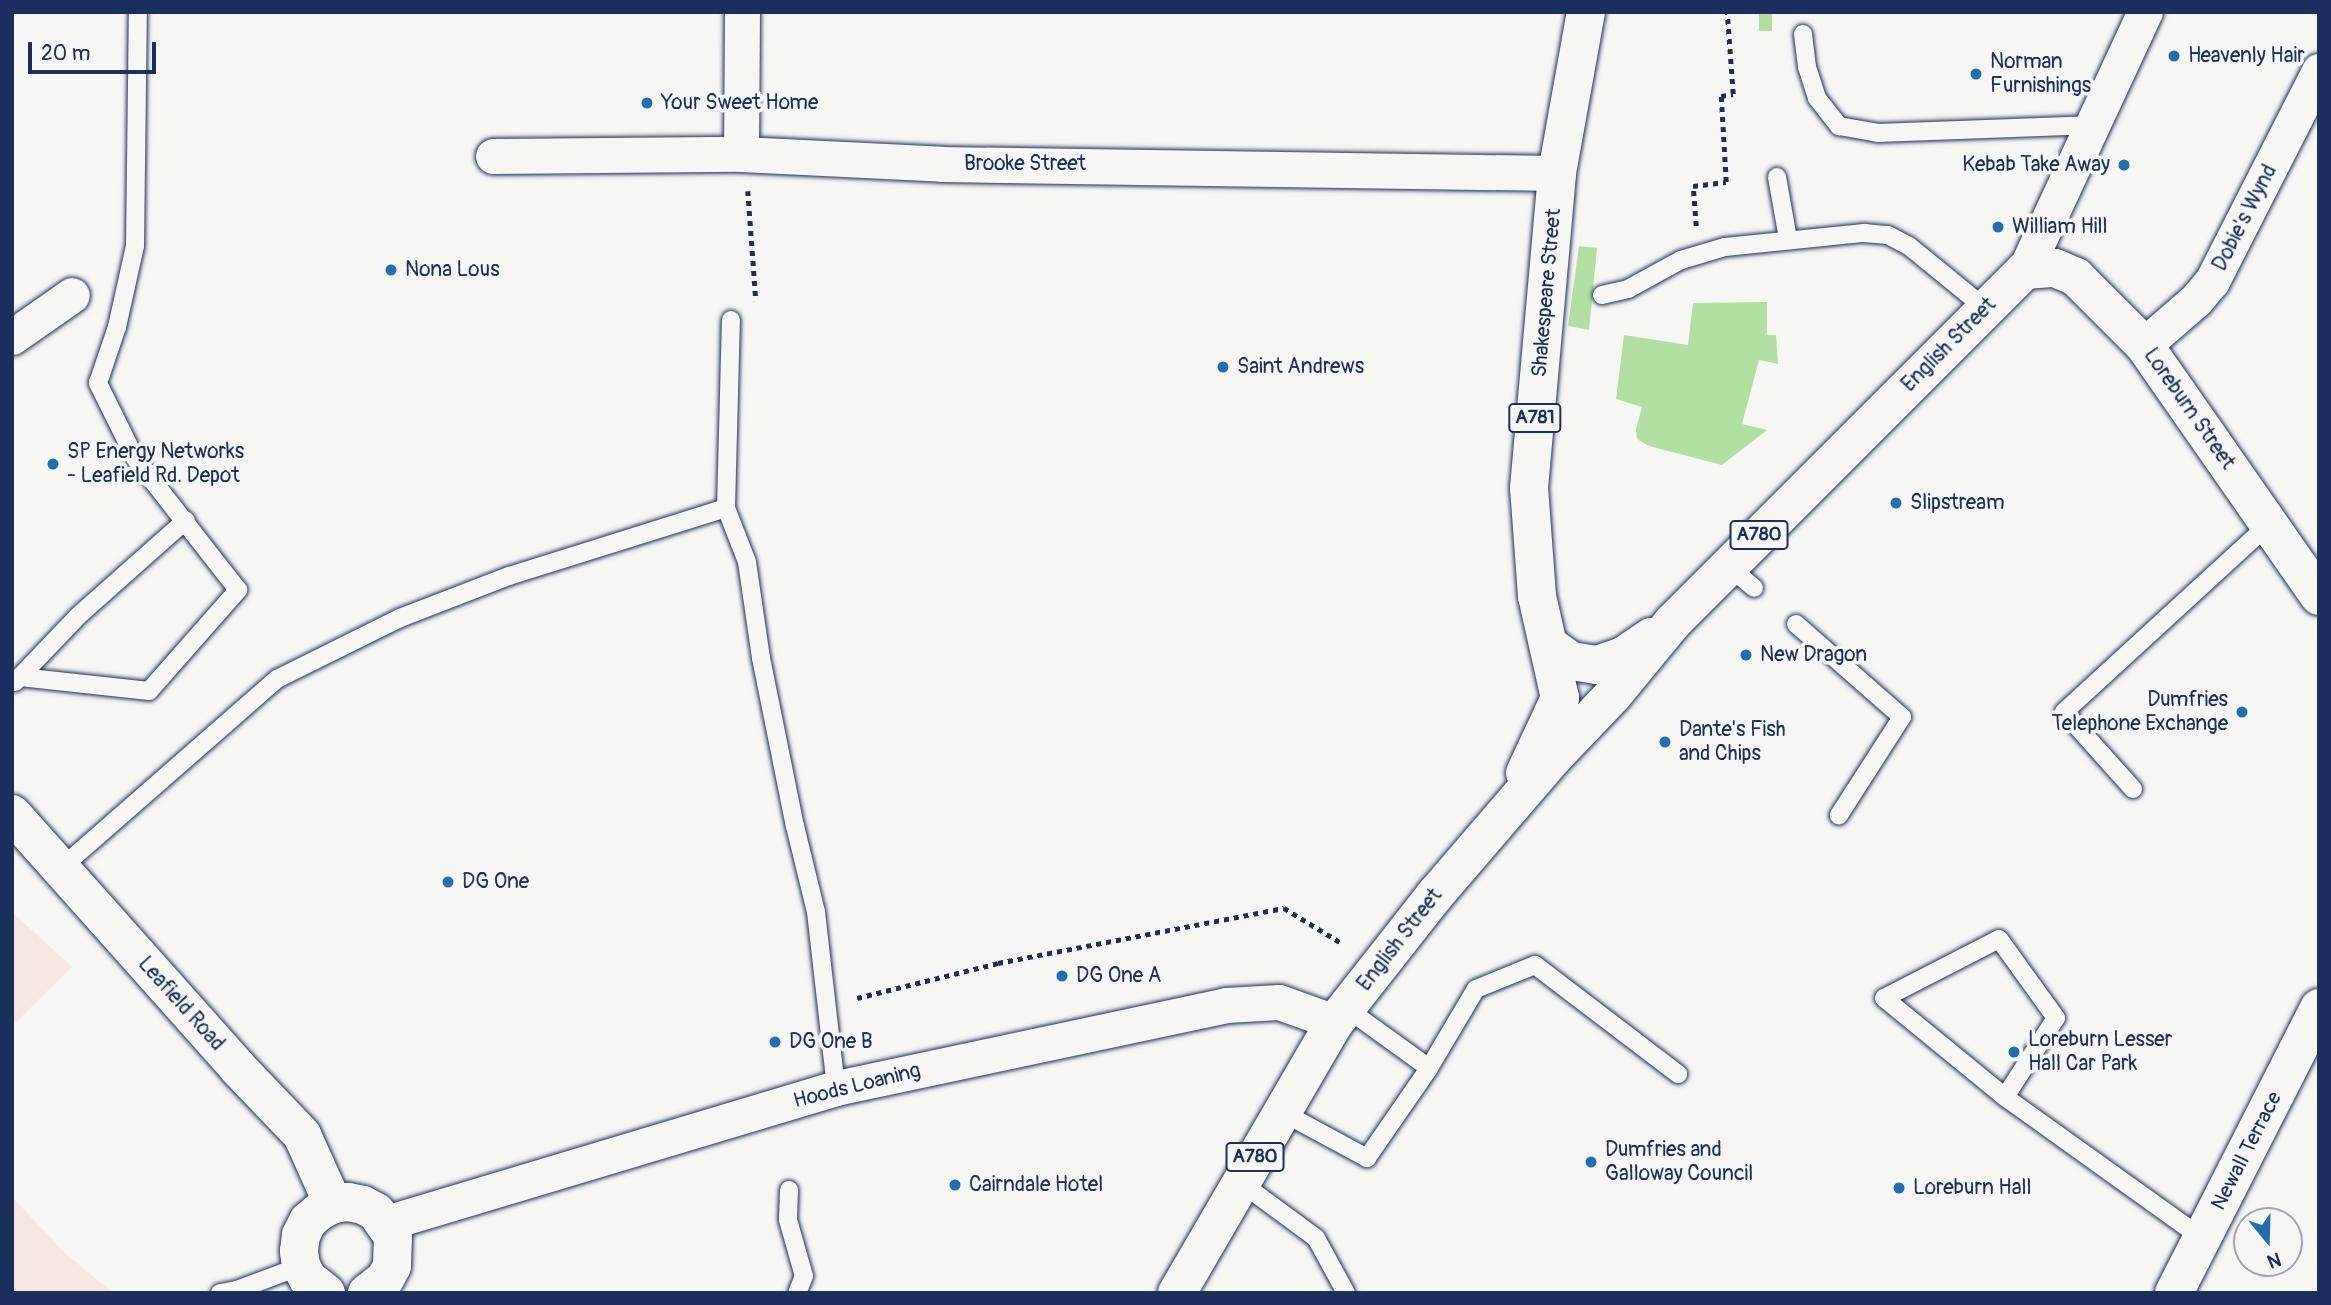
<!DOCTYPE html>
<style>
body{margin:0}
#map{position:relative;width:2331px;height:1305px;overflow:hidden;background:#f6f6f2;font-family:Pangolin,sans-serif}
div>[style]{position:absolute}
.built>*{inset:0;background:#f8e7e1}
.green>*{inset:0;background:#b0e1a1;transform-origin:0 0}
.path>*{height:4.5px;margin-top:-2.25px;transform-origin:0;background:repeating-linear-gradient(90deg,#1b2f5e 0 5px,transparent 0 10px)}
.roads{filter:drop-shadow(0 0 2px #1b2f5e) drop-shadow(0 0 2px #1b2f5e)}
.service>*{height:18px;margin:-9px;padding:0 9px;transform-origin:9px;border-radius:9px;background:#f6f6f2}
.minor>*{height:35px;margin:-17.5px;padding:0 17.5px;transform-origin:17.5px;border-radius:17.5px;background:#f6f6f2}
.tertiary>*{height:38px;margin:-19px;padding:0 19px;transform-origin:19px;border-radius:19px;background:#f6f6f2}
.primary>*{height:38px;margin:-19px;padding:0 19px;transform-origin:19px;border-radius:19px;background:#f6f6f2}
.dots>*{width:19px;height:19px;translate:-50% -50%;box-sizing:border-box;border:4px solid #f6f6f2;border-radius:50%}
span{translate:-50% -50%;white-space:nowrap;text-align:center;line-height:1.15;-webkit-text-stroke:7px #f6f6f2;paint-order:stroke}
.shield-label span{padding:2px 5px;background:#f6f6f2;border:2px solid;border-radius:5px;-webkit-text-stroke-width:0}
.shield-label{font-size:19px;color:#1b2f5e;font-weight:700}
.poi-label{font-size:21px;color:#1b2f5e}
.left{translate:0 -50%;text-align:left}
.right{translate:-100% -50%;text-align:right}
.street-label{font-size:21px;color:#1b2f5e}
.frame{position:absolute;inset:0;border:14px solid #1b2f5e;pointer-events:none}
.north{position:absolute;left:2233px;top:1207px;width:70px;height:70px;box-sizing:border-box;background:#f6f6f2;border:2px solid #9ea6b7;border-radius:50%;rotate:161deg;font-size:19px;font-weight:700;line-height:28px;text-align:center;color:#1b2f5e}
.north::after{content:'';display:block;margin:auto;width:24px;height:32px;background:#1f6fb2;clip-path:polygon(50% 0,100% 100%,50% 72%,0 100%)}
.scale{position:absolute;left:28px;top:42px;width:128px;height:32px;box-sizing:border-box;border:4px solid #1b2f5e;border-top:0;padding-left:9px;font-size:21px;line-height:24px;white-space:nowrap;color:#1b2f5e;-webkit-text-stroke:5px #f6f6f2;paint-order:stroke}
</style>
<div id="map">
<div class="built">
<i style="clip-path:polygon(12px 912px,72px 967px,12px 1026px)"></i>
<i style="clip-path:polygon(12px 1197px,64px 1252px,113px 1293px,12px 1293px)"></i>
</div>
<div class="green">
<i style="left:1759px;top:12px;width:13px;height:19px"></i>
<i style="clip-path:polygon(1579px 246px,1597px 248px,1589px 330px,1568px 326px)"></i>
<i style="clip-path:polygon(1767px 302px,1767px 335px,1776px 335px,1778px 364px,1759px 360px,1742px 424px,1767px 430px,1722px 465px,1649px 446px,1637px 439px,1636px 429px,1642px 407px,1616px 399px,1624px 335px,1688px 345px,1693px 303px)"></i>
</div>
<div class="path">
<i style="left:748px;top:191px;width:110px;rotate:85.8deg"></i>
<i style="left:1696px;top:226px;width:40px;rotate:-94.3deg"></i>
<i style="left:1693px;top:186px;width:33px;rotate:-7deg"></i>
<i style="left:1726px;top:182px;width:86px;rotate:-93.3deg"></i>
<i style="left:1721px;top:96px;width:12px;rotate:-9deg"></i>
<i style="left:1733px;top:94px;width:82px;rotate:-94.2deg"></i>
<i style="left:857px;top:998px;width:145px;rotate:-13.9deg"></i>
<i style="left:998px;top:963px;width:291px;rotate:-10.9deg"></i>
<i style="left:1284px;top:908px;width:69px;rotate:31.4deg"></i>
</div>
<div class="roads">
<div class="service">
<i style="left:1803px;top:34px;width:33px;rotate:83deg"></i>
<i style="left:1807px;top:67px;width:33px;rotate:72deg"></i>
<i style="left:1817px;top:98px;width:36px;rotate:52deg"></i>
<i style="left:1839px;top:126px;width:41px;rotate:9.9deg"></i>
<i style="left:1879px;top:133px;width:214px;rotate:-2.1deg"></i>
<i style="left:1777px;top:177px;width:63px;rotate:79.9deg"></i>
<i style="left:1602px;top:295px;width:27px;rotate:-13deg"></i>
<i style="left:1628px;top:289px;width:60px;rotate:-28.7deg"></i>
<i style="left:1681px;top:260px;width:46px;rotate:-16.5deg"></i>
<i style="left:1725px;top:247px;width:140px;rotate:-5.8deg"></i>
<i style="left:1864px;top:233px;width:24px;rotate:5deg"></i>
<i style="left:1888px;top:235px;width:24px;rotate:28deg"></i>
<i style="left:1909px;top:246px;width:98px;rotate:39.2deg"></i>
<i style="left:726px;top:508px;width:188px;rotate:-88.5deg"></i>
<i style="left:1728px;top:566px;width:34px;rotate:40deg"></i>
<i style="left:1796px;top:624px;width:141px;rotate:41.3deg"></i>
<i style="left:1902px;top:717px;width:117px;rotate:122.7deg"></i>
<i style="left:20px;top:677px;width:130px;rotate:6.2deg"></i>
<i style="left:149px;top:691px;width:135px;rotate:-48.6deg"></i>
<i style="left:238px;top:590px;width:167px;rotate:-128deg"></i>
<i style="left:135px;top:458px;width:84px;rotate:-116.3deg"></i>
<i style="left:98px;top:383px;width:59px;rotate:-71.3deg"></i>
<i style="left:117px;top:327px;width:83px;rotate:-77.5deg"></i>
<i style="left:135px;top:246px;width:234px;rotate:-89.3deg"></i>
<i style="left:15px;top:682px;width:91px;rotate:-46.3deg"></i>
<i style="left:78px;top:616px;width:144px;rotate:-41.6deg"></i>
<i style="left:2133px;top:789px;width:103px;rotate:-131.9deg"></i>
<i style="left:2064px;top:712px;width:278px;rotate:-42.5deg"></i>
<i style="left:61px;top:868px;width:287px;rotate:-41.2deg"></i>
<i style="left:277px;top:679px;width:137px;rotate:-26.4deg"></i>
<i style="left:400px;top:618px;width:117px;rotate:-21.1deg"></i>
<i style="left:509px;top:576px;width:227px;rotate:-17.4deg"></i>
<i style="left:726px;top:508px;width:58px;rotate:68.7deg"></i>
<i style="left:747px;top:562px;width:97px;rotate:81.7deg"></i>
<i style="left:761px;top:658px;width:171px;rotate:78.6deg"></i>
<i style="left:795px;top:826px;width:89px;rotate:76.3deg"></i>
<i style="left:816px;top:912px;width:177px;rotate:83.5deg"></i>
<i style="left:1429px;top:1068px;width:92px;rotate:-59.3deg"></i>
<i style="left:1476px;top:989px;width:64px;rotate:-22.1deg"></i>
<i style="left:1535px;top:965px;width:180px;rotate:37.3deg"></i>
<i style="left:2005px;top:1097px;width:94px;rotate:-57.2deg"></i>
<i style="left:2056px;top:1018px;width:97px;rotate:-125.8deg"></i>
<i style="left:1999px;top:939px;width:129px;rotate:152.8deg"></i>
<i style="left:1884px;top:998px;width:156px;rotate:39.3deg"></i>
<i style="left:2005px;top:1097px;width:242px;rotate:35.6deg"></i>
<i style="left:1282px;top:1112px;width:97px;rotate:28.4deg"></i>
<i style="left:1367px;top:1158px;width:109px;rotate:-55.4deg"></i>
<i style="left:1429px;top:1068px;width:102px;rotate:-144.1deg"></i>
<i style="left:1240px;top:1182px;width:94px;rotate:36.4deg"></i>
<i style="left:1316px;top:1238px;width:63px;rotate:61.4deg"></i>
<i style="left:789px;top:1190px;width:30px;rotate:92deg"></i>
<i style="left:788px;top:1220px;width:58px;rotate:74.1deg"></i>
<i style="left:804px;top:1276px;width:18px;rotate:112deg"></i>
<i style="left:220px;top:1293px;width:17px;rotate:-10deg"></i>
<i style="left:237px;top:1290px;width:68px;rotate:-20.6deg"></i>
</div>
<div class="minor">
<i style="left:741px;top:154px;width:142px;rotate:-89.6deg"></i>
<i style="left:493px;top:156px;width:248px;rotate:-0.5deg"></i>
<i style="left:741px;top:154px;width:201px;rotate:2.8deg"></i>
<i style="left:942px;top:164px;width:615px;rotate:0.84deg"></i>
<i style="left:2025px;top:270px;width:285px;rotate:-65.1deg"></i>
<i style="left:12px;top:337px;width:73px;rotate:-35deg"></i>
<i style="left:2144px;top:345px;width:69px;rotate:-40.9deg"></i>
<i style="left:2196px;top:300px;width:25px;rotate:-50deg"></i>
<i style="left:2212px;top:281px;width:236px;rotate:-63deg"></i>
<i style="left:386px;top:1223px;width:470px;rotate:-16.7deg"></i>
<i style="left:836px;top:1088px;width:399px;rotate:-12deg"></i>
<i style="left:1226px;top:1005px;width:53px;rotate:-3.2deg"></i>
<i style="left:1279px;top:1002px;width:59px;rotate:19.7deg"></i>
</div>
<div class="tertiary">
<i style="left:12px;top:814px;width:340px;rotate:48.3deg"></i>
<i style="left:238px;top:1068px;width:93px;rotate:46.3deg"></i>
<i style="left:302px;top:1135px;width:76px;rotate:65.8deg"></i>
<i style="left:326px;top:1293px;width:23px;rotate:-142deg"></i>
<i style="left:308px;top:1279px;width:15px;rotate:-118deg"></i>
<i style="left:301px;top:1266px;width:15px;rotate:-98deg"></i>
<i style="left:299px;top:1251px;width:16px;rotate:-83deg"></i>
<i style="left:301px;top:1235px;width:16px;rotate:-63deg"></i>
<i style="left:308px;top:1221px;width:16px;rotate:-40deg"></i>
<i style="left:320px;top:1211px;width:15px;rotate:-28deg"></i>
<i style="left:333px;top:1204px;width:15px;rotate:-8deg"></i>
<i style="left:348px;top:1202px;width:15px;rotate:11deg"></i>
<i style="left:363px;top:1205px;width:15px;rotate:28deg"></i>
<i style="left:376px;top:1212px;width:29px;rotate:55deg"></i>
<i style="left:393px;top:1236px;width:30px;rotate:92deg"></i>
<i style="left:392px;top:1266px;width:15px;rotate:118deg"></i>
<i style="left:385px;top:1279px;width:23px;rotate:142deg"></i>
<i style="left:2174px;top:1293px;width:320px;rotate:-63deg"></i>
</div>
<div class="primary">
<i style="left:1549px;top:645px;width:27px;rotate:36deg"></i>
<i style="left:1571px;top:661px;width:26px;rotate:9deg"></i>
<i style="left:1597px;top:665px;width:28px;rotate:-19deg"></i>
<i style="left:1623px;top:656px;width:34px;rotate:-34deg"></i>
<i style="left:1525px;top:773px;width:83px;rotate:-65deg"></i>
<i style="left:1560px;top:698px;width:105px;rotate:-102.7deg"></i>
<i style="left:1537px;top:596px;width:108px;rotate:-94.2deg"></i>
<i style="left:1529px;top:488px;width:316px;rotate:-84.9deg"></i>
<i style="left:1557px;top:173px;width:164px;rotate:-79.8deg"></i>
<i style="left:1177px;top:1293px;width:314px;rotate:-59.8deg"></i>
<i style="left:1335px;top:1022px;width:162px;rotate:-51.8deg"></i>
<i style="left:1435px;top:895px;width:178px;rotate:-49.3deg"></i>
<i style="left:1551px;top:760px;width:90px;rotate:-46.4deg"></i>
<i style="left:1613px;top:695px;width:94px;rotate:-50.6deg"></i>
<i style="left:1673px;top:622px;width:498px;rotate:-45deg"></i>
<i style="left:2025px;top:270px;width:30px;rotate:-4deg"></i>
<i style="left:2055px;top:268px;width:23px;rotate:23deg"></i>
<i style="left:2076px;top:277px;width:96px;rotate:45deg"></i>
<i style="left:2144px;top:345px;width:306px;rotate:55.1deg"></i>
</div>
</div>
<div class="dots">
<i style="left:2174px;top:56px;background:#1f6fb2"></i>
<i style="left:1976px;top:74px;background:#1f6fb2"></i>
<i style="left:647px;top:103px;background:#1f6fb2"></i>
<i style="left:2124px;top:165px;background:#1f6fb2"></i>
<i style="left:1998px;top:227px;background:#1f6fb2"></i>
<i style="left:391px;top:270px;background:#1f6fb2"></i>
<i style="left:1223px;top:367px;background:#1f6fb2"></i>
<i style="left:53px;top:464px;background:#1f6fb2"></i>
<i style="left:1896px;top:503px;background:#1f6fb2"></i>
<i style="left:1746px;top:655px;background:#1f6fb2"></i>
<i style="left:2242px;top:712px;background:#1f6fb2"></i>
<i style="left:1665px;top:742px;background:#1f6fb2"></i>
<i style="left:448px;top:882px;background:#1f6fb2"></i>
<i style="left:1062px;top:976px;background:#1f6fb2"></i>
<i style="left:775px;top:1042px;background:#1f6fb2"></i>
<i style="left:2014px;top:1052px;background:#1f6fb2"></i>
<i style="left:1591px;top:1162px;background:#1f6fb2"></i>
<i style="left:955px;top:1185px;background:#1f6fb2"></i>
<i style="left:1899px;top:1188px;background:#1f6fb2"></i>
</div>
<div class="shield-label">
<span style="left:1535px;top:418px">A781</span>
<span style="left:1759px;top:535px">A780</span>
<span style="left:1255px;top:1157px">A780</span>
</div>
<div class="poi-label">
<span class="left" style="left:2188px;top:56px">Heavenly Hair</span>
<span class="left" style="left:1990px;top:74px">Norman<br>Furnishings</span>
<span class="left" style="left:661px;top:103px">Your Sweet Home</span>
<span class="right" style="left:2110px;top:165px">Kebab Take Away</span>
<span class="left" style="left:2012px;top:227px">William Hill</span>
<span class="left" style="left:405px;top:270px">Nona Lous</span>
<span class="left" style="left:1237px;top:367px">Saint Andrews</span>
<span class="left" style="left:67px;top:464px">SP Energy Networks<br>- Leafield Rd. Depot</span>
<span class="left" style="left:1910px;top:503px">Slipstream</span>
<span class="left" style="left:1760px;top:655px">New Dragon</span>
<span class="right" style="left:2228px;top:712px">Dumfries<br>Telephone Exchange</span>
<span class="left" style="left:1679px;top:742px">Dante's Fish<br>and Chips</span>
<span class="left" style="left:462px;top:882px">DG One</span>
<span class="left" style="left:1076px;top:976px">DG One A</span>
<span class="left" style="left:2028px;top:1052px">Loreburn Lesser<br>Hall Car Park</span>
<span class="left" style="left:789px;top:1042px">DG One B</span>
<span class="left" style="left:1605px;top:1162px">Dumfries and<br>Galloway Council</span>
<span class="left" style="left:969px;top:1185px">Cairndale Hotel</span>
<span class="left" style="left:1913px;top:1188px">Loreburn Hall</span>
</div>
<div class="street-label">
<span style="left:1025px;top:164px">Brooke Street</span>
<span style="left:2245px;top:218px;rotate:-63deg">Dobie's Wynd</span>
<span style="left:1547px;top:293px;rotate:-85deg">Shakespeare Street</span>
<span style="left:1949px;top:345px;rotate:-45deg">English Street</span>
<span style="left:2189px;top:409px;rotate:55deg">Loreburn Street</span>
<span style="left:1400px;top:940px;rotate:-52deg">English Street</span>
<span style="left:181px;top:1004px;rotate:48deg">Leafield Road</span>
<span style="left:857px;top:1086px;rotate:-14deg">Hoods Loaning</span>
<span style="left:2247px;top:1151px;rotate:-63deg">Newall Terrace</span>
</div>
<div class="frame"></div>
<div class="north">N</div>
<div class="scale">20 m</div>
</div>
